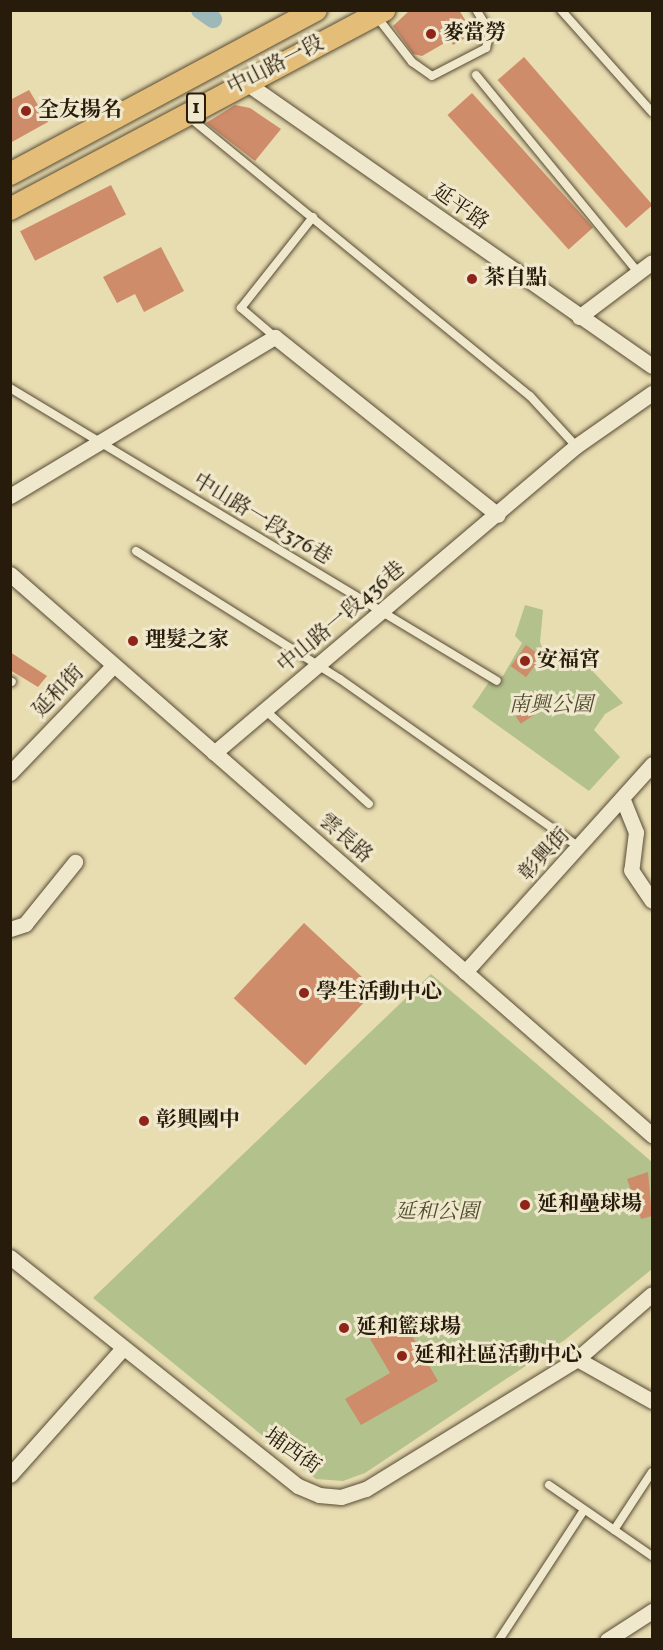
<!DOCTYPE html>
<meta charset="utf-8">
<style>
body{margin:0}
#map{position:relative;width:663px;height:1650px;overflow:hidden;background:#e8dcb1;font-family:Vollkorn,"Noto Serif TC",serif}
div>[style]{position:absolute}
.green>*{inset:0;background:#b3c18d}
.canal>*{height:18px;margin:-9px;padding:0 9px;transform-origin:9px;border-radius:9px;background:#9db8b8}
.building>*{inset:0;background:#cf8c6a;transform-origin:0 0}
.roads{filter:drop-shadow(0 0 2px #574b34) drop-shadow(0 0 2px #574b34)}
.service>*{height:8px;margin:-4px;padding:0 4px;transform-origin:4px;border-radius:4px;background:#f0e8cc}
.minor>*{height:15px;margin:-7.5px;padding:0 7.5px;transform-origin:7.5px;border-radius:7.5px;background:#f0e8cc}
.primary>*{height:22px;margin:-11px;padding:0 11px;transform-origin:11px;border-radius:11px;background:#e4be78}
.dots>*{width:16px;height:16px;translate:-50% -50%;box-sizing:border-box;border:3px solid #f0e8cc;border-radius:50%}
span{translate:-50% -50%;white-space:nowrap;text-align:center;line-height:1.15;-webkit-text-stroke:6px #f0e8cc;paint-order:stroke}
.shield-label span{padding:2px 4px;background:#f0e8cc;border:2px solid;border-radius:4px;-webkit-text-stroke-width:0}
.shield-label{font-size:20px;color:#271b0b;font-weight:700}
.poi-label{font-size:21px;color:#271b0b;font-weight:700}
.left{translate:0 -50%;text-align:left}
.street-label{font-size:21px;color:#271b0b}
.park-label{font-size:21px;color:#514d32;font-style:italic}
.frame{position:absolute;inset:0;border:12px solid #271b0b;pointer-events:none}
</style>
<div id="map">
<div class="green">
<i style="clip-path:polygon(525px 605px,543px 610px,540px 642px,546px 656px,581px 659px,623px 703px,605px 714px,594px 730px,620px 757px,589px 791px,472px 707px,491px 679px,503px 676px,522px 643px,515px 636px)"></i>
<i style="clip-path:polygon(431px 974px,652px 1162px,652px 1269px,566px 1339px,365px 1473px,343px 1481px,316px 1479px,93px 1298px)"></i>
</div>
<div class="canal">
<i style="left:200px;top:10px;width:16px;rotate:35deg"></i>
</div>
<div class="building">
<i style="clip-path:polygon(410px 10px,459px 10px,467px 23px,463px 30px,467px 37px,453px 45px,450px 40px,422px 56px,413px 54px,393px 26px)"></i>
<i style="left:524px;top:57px;width:196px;height:35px;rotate:49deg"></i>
<i style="clip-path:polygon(29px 90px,48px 122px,10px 143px,10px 100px)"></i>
<i style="left:472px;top:93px;width:181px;height:33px;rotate:48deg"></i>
<i style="clip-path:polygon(235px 105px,250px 108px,281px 129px,255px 161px,206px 123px)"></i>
<i style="left:111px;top:185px;width:33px;height:102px;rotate:63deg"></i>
<i style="clip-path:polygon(161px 247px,184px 291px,144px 312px,135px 294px,117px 303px,103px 277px)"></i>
<i style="left:526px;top:645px;width:19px;height:26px;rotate:36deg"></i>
<i style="clip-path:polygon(10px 652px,47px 676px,38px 687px,10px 670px)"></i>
<i style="left:529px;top:698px;width:17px;height:21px;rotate:57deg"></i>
<i style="left:304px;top:923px;width:98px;height:103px;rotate:43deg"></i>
<i style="clip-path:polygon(648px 1172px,652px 1216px,641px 1219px,627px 1179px)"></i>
<i style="clip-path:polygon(403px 1320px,438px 1381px,361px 1425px,345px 1399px,390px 1373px,370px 1339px)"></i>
</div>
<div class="roads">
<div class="service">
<i style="left:561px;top:10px;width:137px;rotate:48.3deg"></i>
<i style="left:377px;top:17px;width:57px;rotate:52.1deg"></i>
<i style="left:412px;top:62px;width:24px;rotate:35deg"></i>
<i style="left:432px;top:76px;width:61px;rotate:-27.4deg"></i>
<i style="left:486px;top:48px;width:16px;rotate:-76deg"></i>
<i style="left:490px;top:32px;width:26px;rotate:-122deg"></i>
<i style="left:476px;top:75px;width:254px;rotate:50.6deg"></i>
<i style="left:189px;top:117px;width:441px;rotate:39.3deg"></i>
<i style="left:530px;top:396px;width:68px;rotate:47.4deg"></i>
<i style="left:275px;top:337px;width:45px;rotate:-139.5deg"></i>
<i style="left:241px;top:308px;width:116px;rotate:-51.6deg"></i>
<i style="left:10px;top:388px;width:568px;rotate:31.03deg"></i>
<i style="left:136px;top:551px;width:241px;rotate:32.1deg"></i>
<i style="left:340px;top:679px;width:291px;rotate:35.1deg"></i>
<i style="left:10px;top:681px;width:2px;rotate:27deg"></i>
<i style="left:265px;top:710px;width:140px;rotate:42.1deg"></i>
<i style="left:549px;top:1485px;width:125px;rotate:34.6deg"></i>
<i style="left:614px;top:1530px;width:69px;rotate:-56.8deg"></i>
<i style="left:499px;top:1640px;width:155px;rotate:-56.8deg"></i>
</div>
<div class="minor">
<i style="left:245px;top:82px;width:496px;rotate:34.9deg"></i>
<i style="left:579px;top:317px;width:91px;rotate:-37deg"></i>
<i style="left:10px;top:496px;width:309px;rotate:-31deg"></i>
<i style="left:275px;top:337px;width:285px;rotate:38.6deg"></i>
<i style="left:10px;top:574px;width:853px;rotate:41.15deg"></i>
<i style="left:214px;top:753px;width:475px;rotate:-40.3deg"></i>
<i style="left:576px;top:446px;width:93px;rotate:-34.9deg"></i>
<i style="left:10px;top:773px;width:149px;rotate:-46.1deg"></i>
<i style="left:623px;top:800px;width:35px;rotate:68deg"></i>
<i style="left:636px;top:832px;width:38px;rotate:97deg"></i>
<i style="left:631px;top:870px;width:37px;rotate:56deg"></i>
<i style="left:10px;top:929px;width:16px;rotate:-18deg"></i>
<i style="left:25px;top:924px;width:80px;rotate:-51.1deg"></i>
<i style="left:465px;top:972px;width:280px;rotate:-48deg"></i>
<i style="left:10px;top:1257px;width:368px;rotate:38.5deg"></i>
<i style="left:298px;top:1486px;width:23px;rotate:23deg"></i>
<i style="left:319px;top:1495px;width:22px;rotate:5deg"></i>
<i style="left:341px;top:1497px;width:26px;rotate:-18deg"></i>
<i style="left:366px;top:1489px;width:248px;rotate:-31.6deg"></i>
<i style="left:577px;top:1359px;width:99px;rotate:-40.9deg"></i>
<i style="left:577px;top:1359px;width:86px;rotate:29.2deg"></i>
<i style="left:10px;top:1475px;width:170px;rotate:-48.3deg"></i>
<i style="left:607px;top:1640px;width:54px;rotate:-32.8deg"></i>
</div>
<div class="primary">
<i style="left:10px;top:174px;width:347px;rotate:-28.2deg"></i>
<i style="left:10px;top:209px;width:424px;rotate:-28deg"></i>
</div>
</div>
<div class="dots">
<i style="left:431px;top:34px;background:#8f2418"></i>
<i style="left:26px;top:111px;background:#8f2418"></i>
<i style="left:472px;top:279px;background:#8f2418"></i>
<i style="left:133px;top:641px;background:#8f2418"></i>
<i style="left:525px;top:661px;background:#8f2418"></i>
<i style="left:304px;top:993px;background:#8f2418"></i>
<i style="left:144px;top:1121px;background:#8f2418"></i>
<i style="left:525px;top:1205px;background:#8f2418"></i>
<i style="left:344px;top:1328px;background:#8f2418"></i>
<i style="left:402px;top:1356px;background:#8f2418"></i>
</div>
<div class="shield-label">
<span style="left:196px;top:108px">1</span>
</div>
<div class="poi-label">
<span class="left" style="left:443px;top:34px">麥當勞</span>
<span class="left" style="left:38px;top:111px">全友揚名</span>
<span class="left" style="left:484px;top:279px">茶自點</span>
<span class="left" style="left:145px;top:641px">理髮之家</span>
<span class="left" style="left:537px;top:661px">安福宮</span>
<span class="left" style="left:316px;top:993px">學生活動中心</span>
<span class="left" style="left:156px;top:1121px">彰興國中</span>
<span class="left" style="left:537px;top:1205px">延和壘球場</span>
<span class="left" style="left:356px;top:1328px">延和籃球場</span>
<span class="left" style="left:414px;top:1356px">延和社區活動中心</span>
</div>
<div class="street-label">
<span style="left:276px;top:66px;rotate:-27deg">中山路一段</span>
<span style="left:460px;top:208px;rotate:35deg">延平路</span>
<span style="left:262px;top:520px;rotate:31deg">中山路一段376巷</span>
<span style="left:342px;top:618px;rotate:-40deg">中山路一段436巷</span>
<span style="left:59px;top:692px;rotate:-46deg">延和街</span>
<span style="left:345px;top:839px;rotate:41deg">雲長路</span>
<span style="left:545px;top:855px;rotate:-47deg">彰興街</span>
<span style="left:292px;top:1452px;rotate:35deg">埔西街</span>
</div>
<div class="park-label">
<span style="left:551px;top:706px">南興公園</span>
<span style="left:437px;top:1213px">延和公園</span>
</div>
<div class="frame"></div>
</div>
